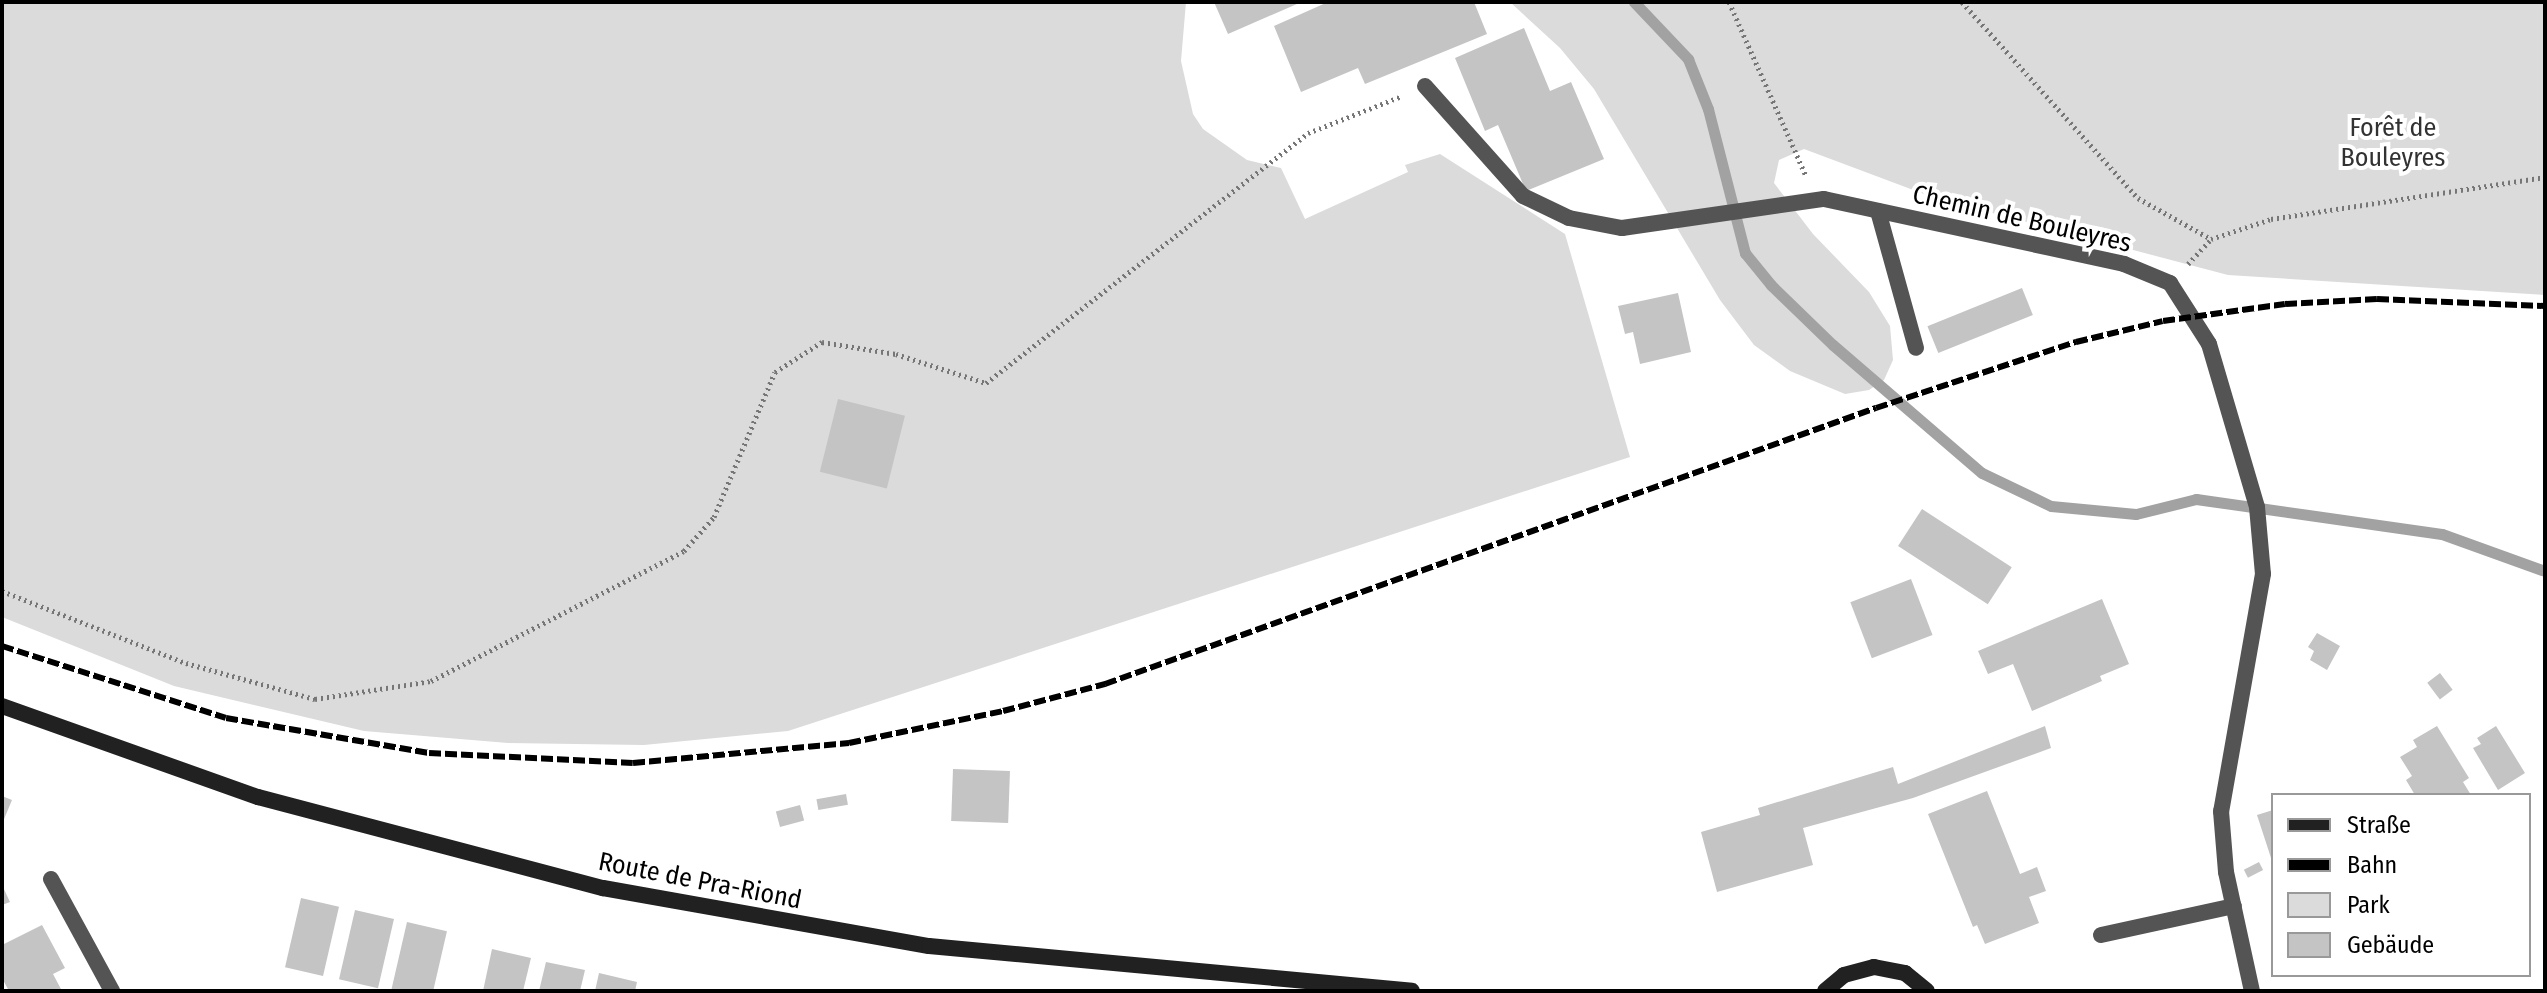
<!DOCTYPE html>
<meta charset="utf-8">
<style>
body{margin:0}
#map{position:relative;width:2547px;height:993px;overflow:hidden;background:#fff;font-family:"Fira Sans Condensed",sans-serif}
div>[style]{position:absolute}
.green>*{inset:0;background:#dbdbdb}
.stream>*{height:11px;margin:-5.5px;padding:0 5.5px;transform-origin:5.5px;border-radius:5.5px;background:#a2a2a2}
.building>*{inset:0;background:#c4c4c4;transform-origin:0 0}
.path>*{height:5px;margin-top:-2.5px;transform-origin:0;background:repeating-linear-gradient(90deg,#767676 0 2px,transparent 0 6px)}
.service>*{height:16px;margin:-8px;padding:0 8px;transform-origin:8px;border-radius:8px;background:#545454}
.minor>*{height:16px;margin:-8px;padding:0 8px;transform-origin:8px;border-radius:8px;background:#545454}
.secondary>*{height:16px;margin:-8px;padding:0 8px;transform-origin:8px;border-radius:8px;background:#212121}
.rail>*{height:6px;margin-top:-3px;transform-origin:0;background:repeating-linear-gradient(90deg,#000 0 12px,transparent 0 16px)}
span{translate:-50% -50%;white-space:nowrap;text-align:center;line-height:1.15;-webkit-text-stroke:8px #fff;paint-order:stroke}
.park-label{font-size:26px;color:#323232}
.street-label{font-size:26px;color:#000}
.frame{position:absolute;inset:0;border:4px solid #000;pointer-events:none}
.legend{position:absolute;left:2271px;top:793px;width:260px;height:184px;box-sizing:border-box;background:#fff;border:2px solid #999;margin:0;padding:10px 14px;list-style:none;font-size:24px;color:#000}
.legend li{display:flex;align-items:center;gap:16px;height:40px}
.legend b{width:40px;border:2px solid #999}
</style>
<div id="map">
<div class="green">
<i style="clip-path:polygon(2px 2px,1186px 2px,1181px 61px,1193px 114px,1203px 129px,1247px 160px,1281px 168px,1305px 219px,1408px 172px,1405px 165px,1440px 154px,1565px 234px,1630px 457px,788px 731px,644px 745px,508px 743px,364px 731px,174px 686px,2px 617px)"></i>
<i style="clip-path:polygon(1510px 2px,2545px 2px,2545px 295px,2228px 275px,1932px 197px,1804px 149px,1779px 160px,1774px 183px,1813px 234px,1869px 292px,1890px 326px,1893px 360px,1884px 380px,1869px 390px,1845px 394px,1790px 371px,1754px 345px,1720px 300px,1594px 89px,1560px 48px)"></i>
</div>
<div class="stream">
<i style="left:1634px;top:2px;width:79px;rotate:46.5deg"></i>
<i style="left:1688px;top:59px;width:54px;rotate:68.2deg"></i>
<i style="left:1708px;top:109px;width:149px;rotate:75.6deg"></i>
<i style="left:1745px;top:253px;width:41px;rotate:50.9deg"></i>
<i style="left:1771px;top:285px;width:86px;rotate:44.1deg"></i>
<i style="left:1833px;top:345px;width:196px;rotate:40.7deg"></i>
<i style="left:1982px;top:473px;width:76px;rotate:25.6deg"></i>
<i style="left:2051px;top:506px;width:85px;rotate:5.4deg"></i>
<i style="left:2136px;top:514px;width:62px;rotate:-14deg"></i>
<i style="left:2196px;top:499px;width:248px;rotate:8.1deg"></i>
<i style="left:2442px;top:534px;width:109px;rotate:19.8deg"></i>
</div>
<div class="building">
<i style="clip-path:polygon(1214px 2px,1296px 2px,1297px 4px,1228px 34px)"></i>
<i style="clip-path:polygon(1328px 2px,1474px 2px,1487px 34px,1365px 84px,1358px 68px,1301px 92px,1274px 26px)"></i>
<i style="clip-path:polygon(1524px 28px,1550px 91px,1571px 82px,1604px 159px,1526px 191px,1498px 125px,1485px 131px,1455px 58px)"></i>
<i style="left:2022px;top:288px;width:29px;height:102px;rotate:68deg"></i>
<i style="clip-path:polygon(1678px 293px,1691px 352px,1640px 364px,1633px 332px,1625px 334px,1618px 306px)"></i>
<i style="left:838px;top:399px;width:69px;height:75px;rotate:14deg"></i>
<i style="left:1922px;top:509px;width:107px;height:44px;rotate:33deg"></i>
<i style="left:1911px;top:579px;width:60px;height:65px;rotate:69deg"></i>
<i style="clip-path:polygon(2102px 599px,2129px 664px,2100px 676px,2102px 681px,2032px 711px,2013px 664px,1988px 674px,1978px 651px)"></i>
<i style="clip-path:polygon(2317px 633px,2340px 646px,2327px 670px,2310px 660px,2314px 651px,2308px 647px)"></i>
<i style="left:2440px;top:673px;width:21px;height:16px;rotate:53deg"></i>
<i style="clip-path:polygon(2045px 726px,2051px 748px,1913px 798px,1803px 828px,1813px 865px,1717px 892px,1701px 832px,1760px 815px,1758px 808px,1893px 767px,1898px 784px)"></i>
<i style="clip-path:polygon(2437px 726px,2469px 778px,2463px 782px,2471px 795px,2415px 795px,2406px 780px,2412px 776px,2400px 757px,2417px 747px,2413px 740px)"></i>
<i style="clip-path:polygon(2496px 726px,2525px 773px,2498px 790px,2473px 748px,2481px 744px,2477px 738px)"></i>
<i style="left:953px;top:769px;width:57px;height:52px;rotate:2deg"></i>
<i style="clip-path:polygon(1987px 791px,2020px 874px,2037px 867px,2046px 891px,2029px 897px,2039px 923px,1985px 944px,1977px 925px,1973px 927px,1928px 814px)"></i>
<i style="left:846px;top:794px;width:11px;height:30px;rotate:80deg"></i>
<i style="clip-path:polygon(2px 796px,12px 800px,2px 824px)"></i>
<i style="left:800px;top:805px;width:16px;height:25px;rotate:75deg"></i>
<i style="clip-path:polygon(2273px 810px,2273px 861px,2272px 861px,2257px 815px)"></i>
<i style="left:2259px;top:862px;width:9px;height:17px;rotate:63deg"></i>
<i style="clip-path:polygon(2px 885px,10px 902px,2px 905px)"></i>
<i style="left:301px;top:898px;width:39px;height:71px;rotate:13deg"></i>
<i style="left:355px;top:910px;width:40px;height:71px;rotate:13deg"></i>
<i style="left:407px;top:922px;width:41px;height:70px;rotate:13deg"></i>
<i style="clip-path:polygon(42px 925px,65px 968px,53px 974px,62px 991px,9px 991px,2px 978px,2px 945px)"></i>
<i style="clip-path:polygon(492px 949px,531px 958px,523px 991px,483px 991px)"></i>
<i style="clip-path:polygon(546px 962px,585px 970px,580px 991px,539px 991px)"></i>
<i style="clip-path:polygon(599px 973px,637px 982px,635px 991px,595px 991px)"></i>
</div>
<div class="path">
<i style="left:1729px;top:2px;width:190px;rotate:66.1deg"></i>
<i style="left:1962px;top:2px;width:263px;rotate:48.1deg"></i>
<i style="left:2138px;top:198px;width:84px;rotate:29.3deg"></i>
<i style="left:2188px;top:264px;width:34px;rotate:-47deg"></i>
<i style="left:2211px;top:239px;width:63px;rotate:-18.4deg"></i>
<i style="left:2271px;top:219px;width:277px;rotate:-8.7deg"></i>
<i style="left:2px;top:591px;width:198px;rotate:21.4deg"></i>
<i style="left:186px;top:663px;width:134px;rotate:15.6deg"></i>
<i style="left:315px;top:699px;width:117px;rotate:-8.8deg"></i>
<i style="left:431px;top:681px;width:284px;rotate:-27.2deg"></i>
<i style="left:684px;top:551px;width:45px;rotate:-48.6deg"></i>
<i style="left:714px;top:517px;width:157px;rotate:-67.2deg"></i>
<i style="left:775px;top:372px;width:56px;rotate:-32.6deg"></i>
<i style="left:822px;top:342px;width:75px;rotate:9.2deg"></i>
<i style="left:896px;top:354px;width:95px;rotate:17.9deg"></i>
<i style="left:986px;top:383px;width:408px;rotate:-37.8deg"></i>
<i style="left:1308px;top:133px;width:101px;rotate:-21.5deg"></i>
</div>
<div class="service">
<i style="left:1878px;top:211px;width:142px;rotate:74.5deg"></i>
<i style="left:2101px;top:935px;width:136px;rotate:-12.3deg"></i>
</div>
<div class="minor">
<i style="left:1425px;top:86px;width:147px;rotate:48.3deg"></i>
<i style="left:1523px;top:196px;width:51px;rotate:25.6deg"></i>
<i style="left:1569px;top:218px;width:54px;rotate:10.7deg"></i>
<i style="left:1622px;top:228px;width:204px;rotate:-8.2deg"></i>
<i style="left:1824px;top:199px;width:307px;rotate:12.2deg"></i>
<i style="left:2124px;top:264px;width:50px;rotate:22.4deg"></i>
<i style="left:2170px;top:283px;width:72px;rotate:57.4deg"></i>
<i style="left:2209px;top:344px;width:170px;rotate:73.6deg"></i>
<i style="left:2257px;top:507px;width:67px;rotate:84.9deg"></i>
<i style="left:2263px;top:574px;width:241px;rotate:100deg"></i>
<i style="left:2221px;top:811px;width:61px;rotate:85.3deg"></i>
<i style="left:2226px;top:872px;width:122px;rotate:77.7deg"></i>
<i style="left:51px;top:879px;width:128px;rotate:61.4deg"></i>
</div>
<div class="secondary">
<i style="left:2px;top:706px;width:272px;rotate:19.6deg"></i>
<i style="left:258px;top:797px;width:357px;rotate:14.8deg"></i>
<i style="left:603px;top:888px;width:331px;rotate:10.1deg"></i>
<i style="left:929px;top:946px;width:485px;rotate:5.3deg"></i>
<i style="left:1825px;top:991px;width:25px;rotate:-40deg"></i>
<i style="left:1844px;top:975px;width:31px;rotate:-15deg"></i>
<i style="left:1874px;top:967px;width:32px;rotate:11deg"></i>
<i style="left:1905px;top:973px;width:28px;rotate:39deg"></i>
</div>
<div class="rail">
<i style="left:2px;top:646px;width:235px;rotate:17.8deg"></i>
<i style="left:226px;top:718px;width:206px;rotate:9.8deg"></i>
<i style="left:429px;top:753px;width:204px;rotate:2.8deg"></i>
<i style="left:633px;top:763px;width:217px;rotate:-5.3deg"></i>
<i style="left:849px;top:743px;width:157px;rotate:-11.7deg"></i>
<i style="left:1003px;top:711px;width:106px;rotate:-14.8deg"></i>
<i style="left:1105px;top:684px;width:819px;rotate:-19.7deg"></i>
<i style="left:1876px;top:408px;width:211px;rotate:-18.3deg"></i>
<i style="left:2076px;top:342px;width:89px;rotate:-13.6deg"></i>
<i style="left:2163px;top:321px;width:123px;rotate:-7.9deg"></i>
<i style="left:2285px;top:304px;width:92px;rotate:-3.1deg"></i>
<i style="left:2377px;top:299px;width:168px;rotate:2.4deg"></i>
</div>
<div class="park-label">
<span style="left:2393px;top:143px">Forêt de<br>Bouleyres</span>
</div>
<div class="street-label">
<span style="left:2022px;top:219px;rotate:13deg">Chemin de Bouleyres</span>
<span style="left:700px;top:881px;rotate:11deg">Route de Pra-Riond</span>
</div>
<div class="frame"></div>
<ul class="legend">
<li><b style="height:10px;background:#212121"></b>Straße</li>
<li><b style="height:10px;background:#000"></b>Bahn</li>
<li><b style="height:22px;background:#dbdbdb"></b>Park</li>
<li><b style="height:22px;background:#c4c4c4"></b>Gebäude</li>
</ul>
</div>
